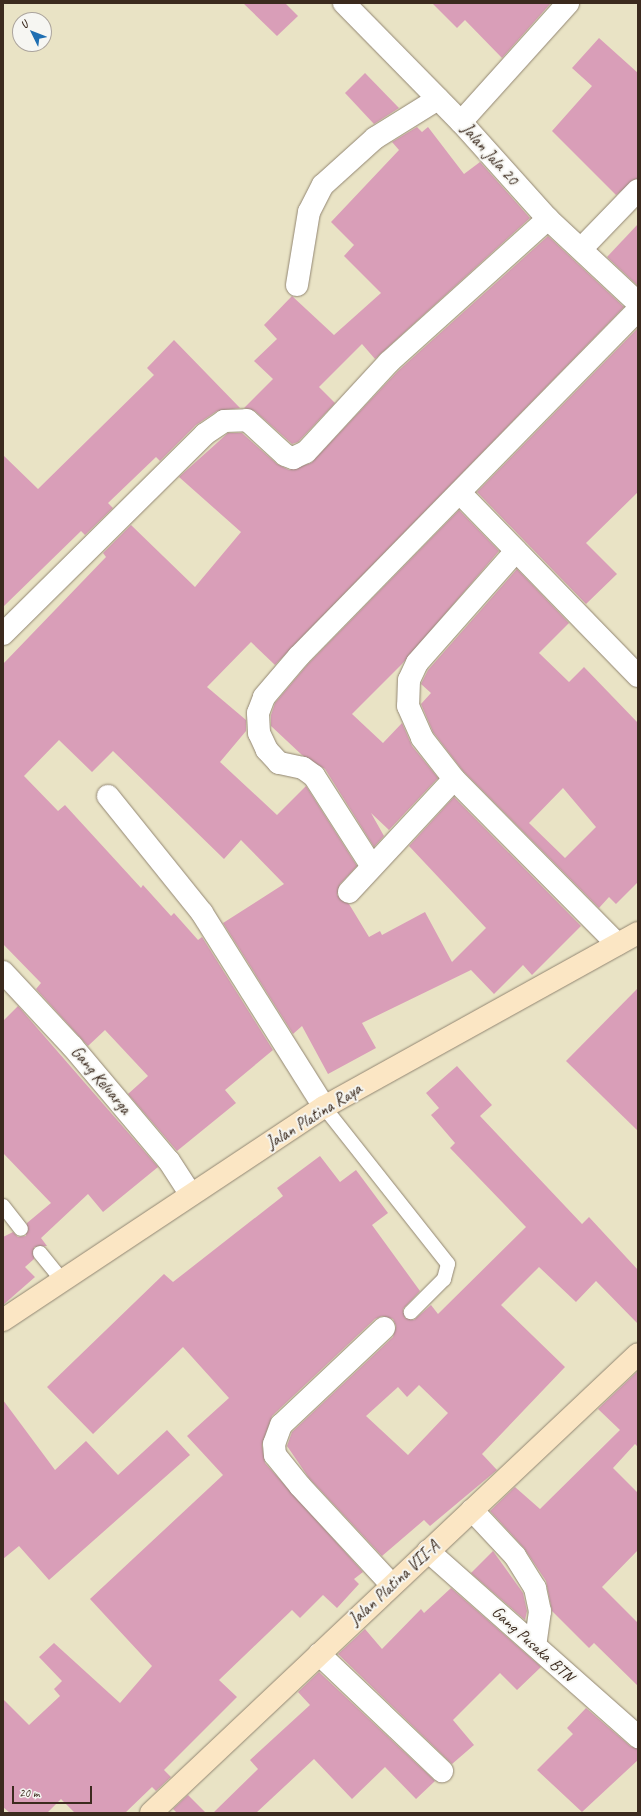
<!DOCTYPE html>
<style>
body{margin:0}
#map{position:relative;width:641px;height:1816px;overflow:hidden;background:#e9e3c5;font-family:Caveat,sans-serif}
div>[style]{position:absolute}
.building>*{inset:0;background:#d99eb8}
.roads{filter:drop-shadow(0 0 1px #928672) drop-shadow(0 0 1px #928672)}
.lane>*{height:14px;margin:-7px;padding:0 7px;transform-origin:7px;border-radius:7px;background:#fff}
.street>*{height:22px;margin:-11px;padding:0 11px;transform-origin:11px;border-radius:11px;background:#fff}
.secondary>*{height:22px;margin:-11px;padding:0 11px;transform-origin:11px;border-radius:11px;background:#fbe6c4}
span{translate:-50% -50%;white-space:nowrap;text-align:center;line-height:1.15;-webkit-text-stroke:4px #f6f6f2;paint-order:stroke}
.street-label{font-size:17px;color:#3b2a1e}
.frame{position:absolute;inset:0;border:4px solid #3b2a1e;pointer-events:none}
.north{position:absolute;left:12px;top:12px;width:40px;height:40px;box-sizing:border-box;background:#f6f6f2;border:1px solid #aba49d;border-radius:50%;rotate:313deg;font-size:11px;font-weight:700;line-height:16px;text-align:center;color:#3b2a1e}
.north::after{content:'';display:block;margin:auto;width:14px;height:18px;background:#1f6fb2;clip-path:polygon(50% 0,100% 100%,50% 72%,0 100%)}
.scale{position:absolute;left:12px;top:1786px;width:80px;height:18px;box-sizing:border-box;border:2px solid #3b2a1e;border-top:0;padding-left:5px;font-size:12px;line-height:14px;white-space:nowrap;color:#3b2a1e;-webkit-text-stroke:3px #f6f6f2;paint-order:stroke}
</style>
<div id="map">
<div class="building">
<i style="clip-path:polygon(243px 3px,285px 3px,298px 16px,277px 36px)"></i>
<i style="clip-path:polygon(432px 3px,551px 3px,502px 58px,465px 20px,457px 28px)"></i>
<i style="clip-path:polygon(599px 38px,638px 73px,638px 178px,616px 195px,552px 131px,592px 86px,572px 68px)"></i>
<i style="clip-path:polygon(365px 73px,399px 108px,374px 124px,345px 93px)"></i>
<i style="clip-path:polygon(417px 127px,422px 132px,428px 127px,464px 174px,480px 162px,530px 218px,375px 359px,362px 344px,319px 387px,335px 403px,298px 442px,292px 444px,255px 411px,244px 408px,273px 379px,254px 361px,277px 339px,264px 325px,292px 296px,334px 335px,381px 293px,344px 256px,354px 245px,331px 222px,399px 150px,392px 142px)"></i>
<i style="clip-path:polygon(638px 224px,638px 286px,607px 257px)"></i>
<i style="clip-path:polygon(548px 236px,624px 307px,275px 665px,251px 642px,207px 687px,246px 720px,246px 731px,220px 762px,277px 815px,306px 786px,357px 866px,340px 884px,337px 895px,349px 904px,369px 937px,380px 931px,382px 935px,425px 912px,452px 962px,486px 928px,409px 846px,454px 797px,581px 926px,532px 975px,523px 965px,494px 994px,471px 970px,362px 1023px,376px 1048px,328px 1074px,302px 1026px,293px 1034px,223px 923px,284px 884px,241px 840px,224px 859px,113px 751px,92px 772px,59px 740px,24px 776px,58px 811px,65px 805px,141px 888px,143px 885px,171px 916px,174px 913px,198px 940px,202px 937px,273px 1050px,225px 1090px,236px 1103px,177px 1151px,128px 1094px,148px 1076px,105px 1030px,88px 1046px,36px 989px,41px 983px,3px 944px,3px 664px,106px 557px,103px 553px,131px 525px,195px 587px,241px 532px,179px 477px,228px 433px,242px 433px,277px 464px,289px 470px,311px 463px,398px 371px)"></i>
<i style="clip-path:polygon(638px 328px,638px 492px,586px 543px,617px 574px,586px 604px,477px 492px)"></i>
<i style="clip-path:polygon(174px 340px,240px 408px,217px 411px,196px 425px,160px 461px,156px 457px,108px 503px,113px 508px,85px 535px,81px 531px,3px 607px,3px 455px,38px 489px,154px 375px,147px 368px)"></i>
<i style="clip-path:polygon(459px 510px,499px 551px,402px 664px,352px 714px,383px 743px,402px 723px,412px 746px,438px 778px,389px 830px,371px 813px,384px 836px,374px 847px,325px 769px,302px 755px,271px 726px,271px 715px,275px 703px,308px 664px)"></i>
<i style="clip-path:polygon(evenodd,517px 569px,569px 623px,539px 653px,569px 682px,584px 667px,638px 723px,638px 882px,616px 904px,609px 897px,599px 908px,463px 771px,433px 732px,421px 704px,431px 693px,421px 684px,428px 670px,517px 569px,563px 788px,596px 827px,565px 858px,529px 823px,563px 788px)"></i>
<i style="clip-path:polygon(638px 988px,638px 1131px,566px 1061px)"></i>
<i style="clip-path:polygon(18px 1006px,158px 1167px,103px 1212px,88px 1194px,41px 1238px,47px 1246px,34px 1247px,34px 1259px,25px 1267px,35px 1277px,3px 1305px,3px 1237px,13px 1232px,18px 1237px,26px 1236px,27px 1223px,51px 1203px,3px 1153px,3px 1021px)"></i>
<i style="clip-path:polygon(evenodd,457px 1066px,492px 1105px,480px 1116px,582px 1224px,589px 1217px,638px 1270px,638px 1324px,596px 1281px,576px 1302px,539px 1267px,501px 1305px,565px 1367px,482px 1454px,497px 1470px,430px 1526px,424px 1520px,382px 1556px,309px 1478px,287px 1446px,292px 1432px,393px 1337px,396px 1326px,393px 1319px,382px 1316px,375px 1319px,272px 1416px,262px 1445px,265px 1463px,363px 1572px,354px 1579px,359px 1584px,337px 1608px,323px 1595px,300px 1618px,292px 1610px,219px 1680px,237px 1697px,164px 1770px,171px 1777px,156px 1791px,152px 1787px,125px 1813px,75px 1813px,61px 1799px,47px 1813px,10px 1813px,3px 1807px,3px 1699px,29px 1725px,60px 1696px,54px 1689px,62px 1681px,39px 1657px,54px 1643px,120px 1703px,152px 1666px,90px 1599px,223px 1475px,187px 1436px,229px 1398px,183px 1347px,93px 1434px,47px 1387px,164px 1274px,173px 1282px,283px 1196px,277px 1188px,320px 1156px,340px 1182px,356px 1170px,388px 1213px,372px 1225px,420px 1291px,403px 1309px,405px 1318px,414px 1320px,431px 1305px,438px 1314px,526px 1227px,450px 1148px,455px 1143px,431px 1115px,439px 1108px,426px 1093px,457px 1066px,419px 1385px,448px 1413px,408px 1455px,366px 1416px,398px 1387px,407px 1397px,419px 1385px)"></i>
<i style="clip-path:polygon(638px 1371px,638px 1447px,635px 1444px,613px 1468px,638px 1493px,638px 1550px,602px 1587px,638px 1623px,638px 1686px,594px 1643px,589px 1648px,552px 1611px,546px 1581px,524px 1548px,490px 1511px,515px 1487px,540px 1509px,620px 1430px,598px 1409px)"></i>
<i style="clip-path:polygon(3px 1400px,55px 1470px,86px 1441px,118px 1475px,167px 1430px,190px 1455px,49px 1580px,19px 1546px,3px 1559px)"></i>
<i style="clip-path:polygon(493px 1551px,523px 1593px,527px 1611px,525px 1620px,471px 1573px)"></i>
<i style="clip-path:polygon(451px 1588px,541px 1667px,517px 1690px,500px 1673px,453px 1720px,474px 1745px,452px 1764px,338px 1654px,365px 1629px,382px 1649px,421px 1609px,424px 1613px)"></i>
<i style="clip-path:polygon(319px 1672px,435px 1781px,416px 1799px,385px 1767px,352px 1799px,314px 1759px,256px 1813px,213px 1813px,258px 1769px,250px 1760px,310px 1705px,298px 1692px)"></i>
<i style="clip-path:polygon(586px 1708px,630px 1746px,638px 1749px,638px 1760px,582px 1812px,537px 1770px,573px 1734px,567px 1728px)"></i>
<i style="clip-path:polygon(188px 1795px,206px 1813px,177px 1813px,173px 1809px)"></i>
</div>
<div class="roads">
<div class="lane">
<i style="left:324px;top:1107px;width:200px;rotate:51.7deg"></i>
<i style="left:448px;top:1264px;width:16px;rotate:105deg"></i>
<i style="left:444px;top:1279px;width:47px;rotate:135deg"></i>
<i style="left:3px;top:1206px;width:29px;rotate:52deg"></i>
<i style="left:40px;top:1253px;width:35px;rotate:51deg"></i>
</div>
<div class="street">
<i style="left:344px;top:3px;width:167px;rotate:45.5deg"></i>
<i style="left:461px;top:122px;width:130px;rotate:48.1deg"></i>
<i style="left:548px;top:219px;width:123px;rotate:43deg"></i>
<i style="left:461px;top:122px;width:160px;rotate:-48deg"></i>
<i style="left:583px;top:247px;width:79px;rotate:-46deg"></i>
<i style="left:297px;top:285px;width:74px;rotate:-80.7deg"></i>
<i style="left:309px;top:212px;width:30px;rotate:-63deg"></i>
<i style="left:323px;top:185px;width:70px;rotate:-42.1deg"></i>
<i style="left:375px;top:138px;width:74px;rotate:-31.8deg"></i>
<i style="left:461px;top:494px;width:254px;rotate:45.8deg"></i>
<i style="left:516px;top:551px;width:149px;rotate:131.5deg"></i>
<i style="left:417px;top:663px;width:19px;rotate:115deg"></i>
<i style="left:409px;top:680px;width:26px;rotate:92deg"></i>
<i style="left:408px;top:706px;width:35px;rotate:66deg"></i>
<i style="left:422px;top:738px;width:52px;rotate:52deg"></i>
<i style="left:454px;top:779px;width:232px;rotate:45.3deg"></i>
<i style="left:3px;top:634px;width:284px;rotate:-44.7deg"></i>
<i style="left:205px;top:434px;width:23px;rotate:-34deg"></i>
<i style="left:224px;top:421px;width:23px;rotate:-2deg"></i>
<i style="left:247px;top:420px;width:52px;rotate:42.6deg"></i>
<i style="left:285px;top:455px;width:9px;rotate:21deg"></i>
<i style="left:293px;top:458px;width:14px;rotate:-25deg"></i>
<i style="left:306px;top:452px;width:122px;rotate:-47.3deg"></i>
<i style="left:389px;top:362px;width:214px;rotate:-42deg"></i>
<i style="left:108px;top:796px;width:150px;rotate:51.2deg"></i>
<i style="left:202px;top:913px;width:229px;rotate:57.8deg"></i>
<i style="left:371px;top:865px;width:106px;rotate:-122.6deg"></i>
<i style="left:314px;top:776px;width:14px;rotate:-144deg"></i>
<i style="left:303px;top:768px;width:25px;rotate:-168deg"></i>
<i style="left:279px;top:763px;width:18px;rotate:-133deg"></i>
<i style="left:267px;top:750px;width:19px;rotate:-115deg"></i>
<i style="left:259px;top:733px;width:20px;rotate:-93deg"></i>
<i style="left:258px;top:713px;width:17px;rotate:-69deg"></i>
<i style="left:264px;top:697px;width:54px;rotate:-49.5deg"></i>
<i style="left:299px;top:656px;width:484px;rotate:-45.6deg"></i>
<i style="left:349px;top:892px;width:154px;rotate:-47.1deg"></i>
<i style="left:3px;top:972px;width:101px;rotate:47deg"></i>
<i style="left:72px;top:1046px;width:150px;rotate:49.9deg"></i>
<i style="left:169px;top:1161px;width:40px;rotate:57.1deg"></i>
<i style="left:384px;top:1328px;width:141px;rotate:136.7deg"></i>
<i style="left:281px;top:1425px;width:20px;rotate:110deg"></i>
<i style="left:274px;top:1444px;width:11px;rotate:85deg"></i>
<i style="left:275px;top:1455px;width:40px;rotate:51deg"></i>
<i style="left:300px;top:1486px;width:135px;rotate:47.1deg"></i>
<i style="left:472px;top:1510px;width:63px;rotate:46.9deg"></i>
<i style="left:515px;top:1556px;width:38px;rotate:58deg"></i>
<i style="left:535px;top:1588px;width:24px;rotate:78deg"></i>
<i style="left:540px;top:1611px;width:34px;rotate:98deg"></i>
<i style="left:428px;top:1551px;width:281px;rotate:41.5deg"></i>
<i style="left:319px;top:1654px;width:170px;rotate:43.6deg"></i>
</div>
<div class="secondary">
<i style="left:3px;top:1320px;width:385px;rotate:-33.6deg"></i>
<i style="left:324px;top:1107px;width:359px;rotate:-29deg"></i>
<i style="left:151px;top:1813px;width:669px;rotate:-43.3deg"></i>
</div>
</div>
<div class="street-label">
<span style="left:490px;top:154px;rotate:48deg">Jalan Jala 20</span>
<span style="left:101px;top:1080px;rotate:50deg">Gang Keluarga</span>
<span style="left:314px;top:1116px;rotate:-32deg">Jalan Platina Raya</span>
<span style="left:394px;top:1583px;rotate:-43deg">Jalan Platina VII-A</span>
<span style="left:533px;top:1644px;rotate:42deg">Gang Pusaka BTN</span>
</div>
<div class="frame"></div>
<div class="north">U</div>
<div class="scale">20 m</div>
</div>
